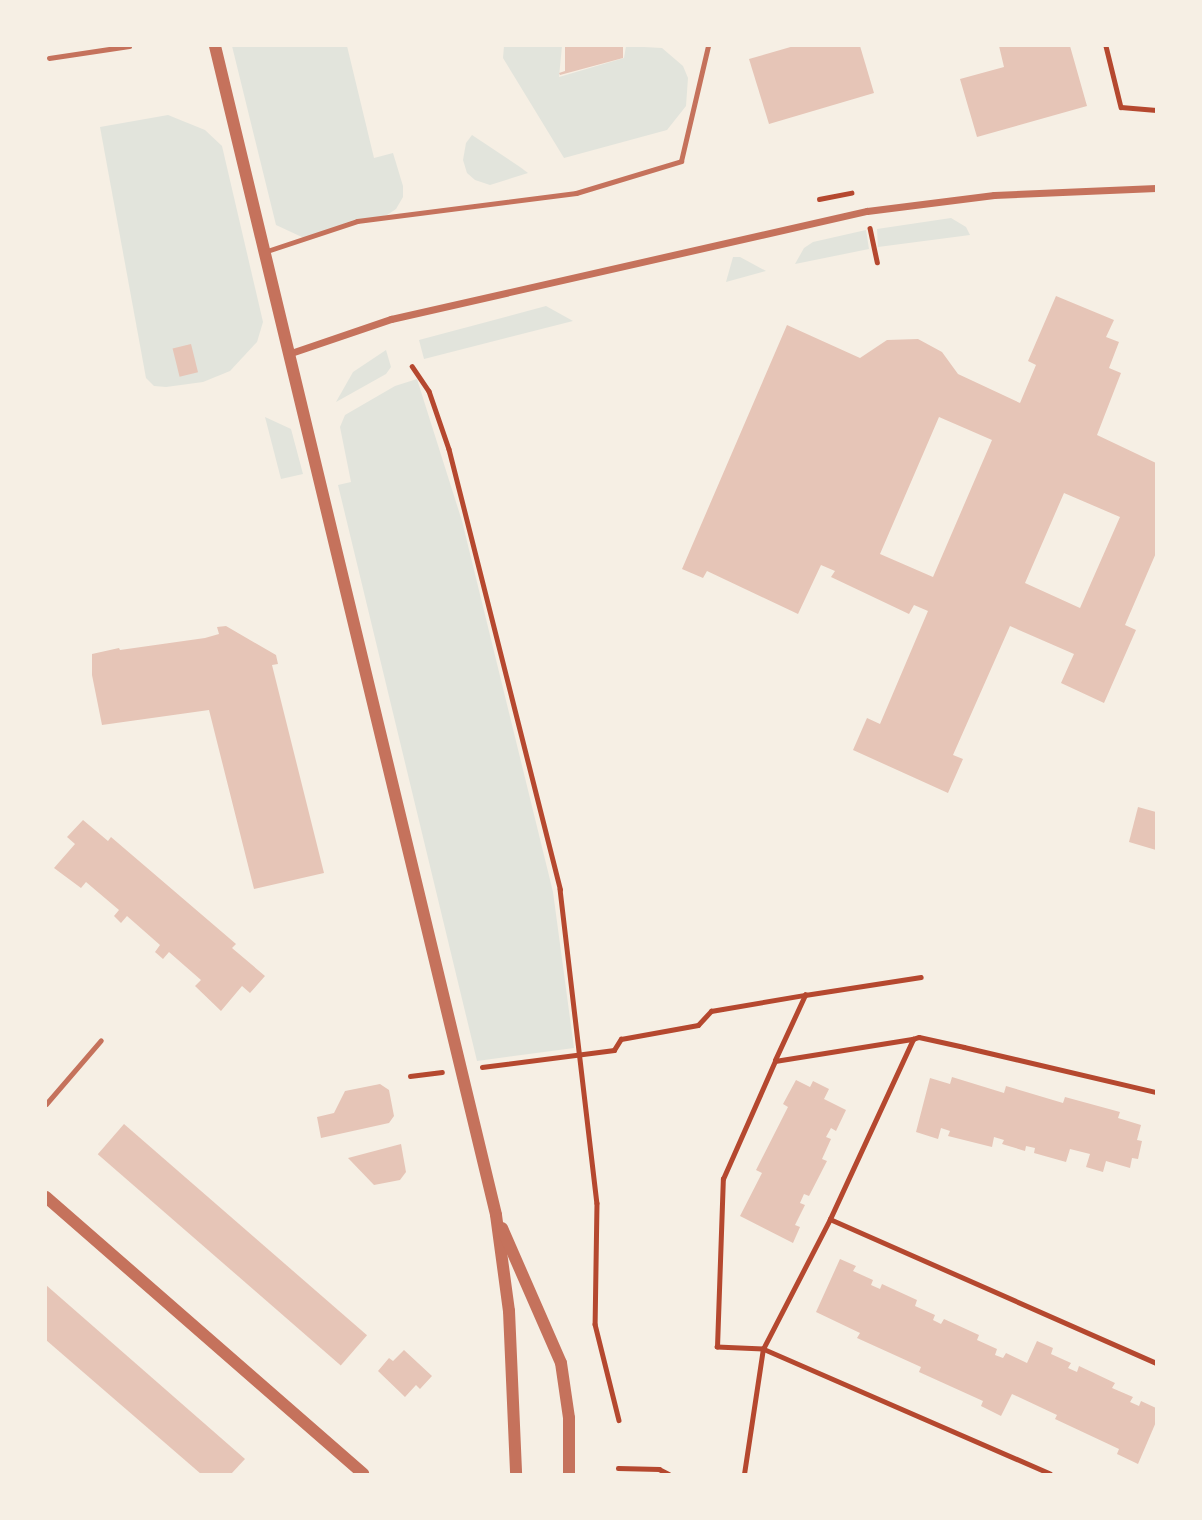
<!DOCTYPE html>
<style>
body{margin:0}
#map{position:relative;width:1202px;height:1520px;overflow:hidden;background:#f6efe4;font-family:"Work Sans",sans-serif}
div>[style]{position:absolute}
.green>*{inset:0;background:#e2e4dc}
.building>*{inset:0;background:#e6c5b7;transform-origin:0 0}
.path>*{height:4.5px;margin:-2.25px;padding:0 2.25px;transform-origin:2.25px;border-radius:2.25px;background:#b5482f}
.service>*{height:5px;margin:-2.5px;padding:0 2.5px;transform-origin:2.5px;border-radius:2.5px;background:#c5725c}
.minor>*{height:7px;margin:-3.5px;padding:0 3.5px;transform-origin:3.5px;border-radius:3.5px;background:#c5725c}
.tertiary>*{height:12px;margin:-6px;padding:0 6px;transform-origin:6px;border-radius:6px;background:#c5725c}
span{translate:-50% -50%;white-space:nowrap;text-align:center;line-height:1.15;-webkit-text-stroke:6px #f6efe4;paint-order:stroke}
.frame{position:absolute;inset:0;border:47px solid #f6efe4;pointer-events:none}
</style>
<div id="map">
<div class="green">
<i style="clip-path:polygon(232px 46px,347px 46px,374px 158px,393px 153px,403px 186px,403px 197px,396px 209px,387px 215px,309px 238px,304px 238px,276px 225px)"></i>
<i style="clip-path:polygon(504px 46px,562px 46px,559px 77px,624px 58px,626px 46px,662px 48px,683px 66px,688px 78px,686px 106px,667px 130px,564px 158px,503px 58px)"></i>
<i style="clip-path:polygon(168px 115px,205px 130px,222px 146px,263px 322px,257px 342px,230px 371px,203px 382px,166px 387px,154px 386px,146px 378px,100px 127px)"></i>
<i style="clip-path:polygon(472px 135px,520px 167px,528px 173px,490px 185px,475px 180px,467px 173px,463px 160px,466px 143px)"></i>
<i style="clip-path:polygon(951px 218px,966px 227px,970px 235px,878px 247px,877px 229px)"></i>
<i style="clip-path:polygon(866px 230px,869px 249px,795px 264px,804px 248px,813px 242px)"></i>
<i style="clip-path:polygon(733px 257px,740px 257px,766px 271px,726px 282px)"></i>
<i style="clip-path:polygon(546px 306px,573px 321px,424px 359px,419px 340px)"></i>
<i style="clip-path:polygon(386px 350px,391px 367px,386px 374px,336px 402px,353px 372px)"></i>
<i style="clip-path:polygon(417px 379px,462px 521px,553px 892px,574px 1048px,477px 1061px,338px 485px,351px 482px,340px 427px,345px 415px,395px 386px)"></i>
<i style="clip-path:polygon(265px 417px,291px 429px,303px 474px,281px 479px)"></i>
</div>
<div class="building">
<i style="clip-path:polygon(565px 46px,623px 46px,623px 58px,560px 75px,559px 73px,565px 71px)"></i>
<i style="clip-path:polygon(794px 46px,860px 46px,874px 93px,769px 124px,749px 59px)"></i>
<i style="clip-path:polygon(999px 46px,1070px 46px,1087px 106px,977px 137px,960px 79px,1004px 67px)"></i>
<i style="clip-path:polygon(evenodd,1056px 296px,1114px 320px,1106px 337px,1119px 342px,1109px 368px,1121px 373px,1097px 435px,1156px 463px,1156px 553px,1125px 625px,1136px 630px,1104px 703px,1061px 683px,1074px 654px,1010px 626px,953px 755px,963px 759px,948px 793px,853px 750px,867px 718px,880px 724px,928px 611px,914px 605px,909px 614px,831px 577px,835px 571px,821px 565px,798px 614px,707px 571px,703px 578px,682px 569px,787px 325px,860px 358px,887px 340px,918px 339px,942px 352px,958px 374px,1020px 403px,1036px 365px,1028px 361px,1056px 296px,939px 417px,992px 440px,933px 577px,880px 554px,939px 417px,1056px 296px,1064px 493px,1120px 517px,1080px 608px,1025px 583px,1064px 493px)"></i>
<i style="left:191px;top:344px;width:29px;height:19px;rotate:76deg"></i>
<i style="clip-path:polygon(226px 626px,276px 655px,278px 664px,272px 665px,324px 873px,254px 889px,209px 710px,102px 725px,92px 675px,92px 654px,119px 648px,120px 650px,205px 638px,219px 634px,217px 627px)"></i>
<i style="clip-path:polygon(1138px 807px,1156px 812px,1156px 850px,1129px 842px)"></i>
<i style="clip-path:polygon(83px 820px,108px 841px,111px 837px,236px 944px,232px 948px,265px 976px,250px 993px,242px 986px,221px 1011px,195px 986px,201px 980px,169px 952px,163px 959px,155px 952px,160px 945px,127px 916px,121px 923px,114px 916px,119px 910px,86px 882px,81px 888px,54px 868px,75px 844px,67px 837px)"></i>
<i style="clip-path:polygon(952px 1077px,1004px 1093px,1006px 1086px,1063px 1103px,1065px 1097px,1120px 1112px,1118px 1118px,1141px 1125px,1137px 1140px,1142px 1141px,1138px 1159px,1132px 1158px,1130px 1168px,1106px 1161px,1103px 1172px,1086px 1167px,1090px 1154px,1070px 1149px,1066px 1162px,1034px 1153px,1035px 1148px,1026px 1146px,1025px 1151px,1002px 1144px,1004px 1140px,994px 1137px,992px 1147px,948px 1136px,950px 1131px,941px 1128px,938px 1139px,916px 1132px,930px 1078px,950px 1084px)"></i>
<i style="clip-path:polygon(796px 1080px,810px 1087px,813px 1081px,829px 1089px,824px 1099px,846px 1110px,836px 1131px,831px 1128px,826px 1137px,831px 1139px,822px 1159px,827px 1161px,809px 1196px,804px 1194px,800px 1203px,805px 1205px,795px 1225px,800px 1227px,793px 1243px,740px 1216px,762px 1173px,756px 1170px,788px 1107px,783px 1104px)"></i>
<i style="clip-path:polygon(380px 1084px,389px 1090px,394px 1116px,389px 1123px,321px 1138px,317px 1117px,334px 1113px,345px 1091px)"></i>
<i style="left:124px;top:1124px;width:322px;height:40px;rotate:41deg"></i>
<i style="clip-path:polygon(401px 1144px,406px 1172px,400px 1180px,374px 1185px,348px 1158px)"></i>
<i style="clip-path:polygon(840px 1259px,856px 1266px,853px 1271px,873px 1280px,871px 1285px,880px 1289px,882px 1284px,917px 1300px,915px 1306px,935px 1315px,933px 1320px,941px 1324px,944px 1319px,979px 1335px,977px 1340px,997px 1349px,995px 1355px,1003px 1358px,1006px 1353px,1027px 1363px,1037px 1341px,1053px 1348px,1051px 1354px,1071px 1363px,1068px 1368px,1077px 1372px,1079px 1366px,1115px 1383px,1112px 1388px,1133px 1397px,1130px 1402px,1139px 1406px,1141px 1401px,1156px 1408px,1156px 1422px,1138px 1464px,1117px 1454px,1119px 1449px,1055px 1419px,1057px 1415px,1012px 1394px,1001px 1416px,981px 1406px,983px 1401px,919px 1372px,921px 1367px,857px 1338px,860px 1333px,816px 1312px)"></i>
<i style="clip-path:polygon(46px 1285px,245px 1459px,231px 1474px,201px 1474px,46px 1340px)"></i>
<i style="clip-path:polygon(404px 1350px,432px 1376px,420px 1389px,416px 1385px,405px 1397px,378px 1371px,389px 1358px,393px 1361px)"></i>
</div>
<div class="path">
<i style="left:1106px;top:46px;width:63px;rotate:76.2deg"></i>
<i style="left:1121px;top:107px;width:35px;rotate:5deg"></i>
<i style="left:819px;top:199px;width:33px;rotate:-11deg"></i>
<i style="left:870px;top:228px;width:35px;rotate:78deg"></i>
<i style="left:412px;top:366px;width:30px;rotate:56deg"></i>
<i style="left:429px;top:391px;width:61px;rotate:71deg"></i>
<i style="left:449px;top:449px;width:454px;rotate:75.8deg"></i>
<i style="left:560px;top:889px;width:316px;rotate:83.3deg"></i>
<i style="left:597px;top:1203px;width:121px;rotate:90.9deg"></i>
<i style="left:595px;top:1324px;width:99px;rotate:76deg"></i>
<i style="left:775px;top:1060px;width:72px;rotate:-65.2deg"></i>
<i style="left:805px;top:995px;width:117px;rotate:-8.8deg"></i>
<i style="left:482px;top:1067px;width:133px;rotate:-7.3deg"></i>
<i style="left:614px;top:1050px;width:13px;rotate:-58deg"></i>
<i style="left:621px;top:1039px;width:78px;rotate:-10.3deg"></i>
<i style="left:698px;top:1025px;width:19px;rotate:-47deg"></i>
<i style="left:711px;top:1011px;width:95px;rotate:-9.7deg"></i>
<i style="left:410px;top:1076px;width:32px;rotate:-7deg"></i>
<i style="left:830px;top:1219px;width:198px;rotate:-65.2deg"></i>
<i style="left:913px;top:1039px;width:6px;rotate:-18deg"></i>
<i style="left:919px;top:1037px;width:46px;rotate:12.5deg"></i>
<i style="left:964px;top:1047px;width:197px;rotate:13.2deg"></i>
<i style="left:618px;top:1468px;width:41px;rotate:1.4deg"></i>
<i style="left:659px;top:1469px;width:11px;rotate:27deg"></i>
<i style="left:744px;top:1474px;width:126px;rotate:-81.4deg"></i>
<i style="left:763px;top:1349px;width:46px;rotate:-177.5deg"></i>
<i style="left:717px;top:1347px;width:168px;rotate:-88deg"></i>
<i style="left:723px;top:1179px;width:129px;rotate:-66.2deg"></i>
<i style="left:775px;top:1061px;width:140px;rotate:-9.1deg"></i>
<i style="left:1050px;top:1474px;width:313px;rotate:-156.5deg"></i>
<i style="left:763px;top:1349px;width:146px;rotate:-62.7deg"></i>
<i style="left:830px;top:1219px;width:356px;rotate:23.8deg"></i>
</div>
<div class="service">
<i style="left:49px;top:58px;width:81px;rotate:-8.5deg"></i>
<i style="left:264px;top:252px;width:98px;rotate:-18.4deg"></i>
<i style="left:357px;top:221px;width:221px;rotate:-7.3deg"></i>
<i style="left:576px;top:193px;width:110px;rotate:-16.9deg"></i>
<i style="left:681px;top:161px;width:118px;rotate:-76.8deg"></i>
<i style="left:46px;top:1104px;width:84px;rotate:-49.3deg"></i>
</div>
<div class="minor">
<i style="left:288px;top:354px;width:109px;rotate:-18.8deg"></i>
<i style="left:391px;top:319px;width:488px;rotate:-12.8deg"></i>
<i style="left:867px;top:211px;width:128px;rotate:-7.2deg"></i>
<i style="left:994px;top:195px;width:162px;rotate:-2.5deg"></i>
</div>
<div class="tertiary">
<i style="left:215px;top:46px;width:1202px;rotate:76.48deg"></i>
<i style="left:496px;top:1215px;width:97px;rotate:82.3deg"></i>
<i style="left:509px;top:1311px;width:163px;rotate:87.5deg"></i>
<i style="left:46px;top:1197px;width:421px;rotate:41.1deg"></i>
<i style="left:502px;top:1228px;width:147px;rotate:66.4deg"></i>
<i style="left:561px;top:1363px;width:56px;rotate:81.7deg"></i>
<i style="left:569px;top:1418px;width:56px;rotate:90deg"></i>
</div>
<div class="frame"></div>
</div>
